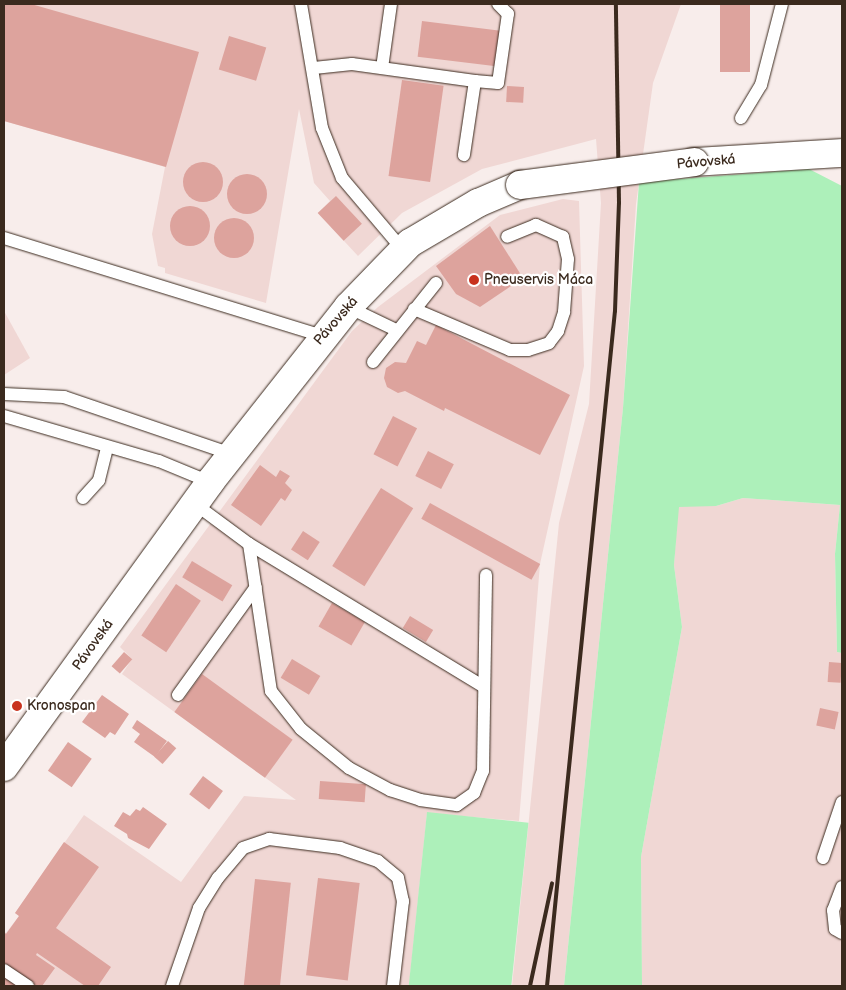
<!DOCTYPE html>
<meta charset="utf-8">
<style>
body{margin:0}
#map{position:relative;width:846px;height:990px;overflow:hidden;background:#f8edeb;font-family:"Balsamiq Sans",sans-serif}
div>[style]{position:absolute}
.built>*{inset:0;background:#f0d7d4}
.green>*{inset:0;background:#adf0ba;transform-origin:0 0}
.building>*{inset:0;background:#dda39d;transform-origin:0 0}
.round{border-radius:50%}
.roads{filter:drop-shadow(0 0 1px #3b2a1e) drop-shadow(0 0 1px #3b2a1e)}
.service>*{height:12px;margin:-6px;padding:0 6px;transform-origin:6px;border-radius:6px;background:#fff}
.tertiary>*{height:28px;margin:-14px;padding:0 14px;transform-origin:14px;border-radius:14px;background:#fff}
.rail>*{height:4px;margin:-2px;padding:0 2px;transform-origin:2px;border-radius:2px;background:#3b2a1e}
.bridges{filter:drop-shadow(0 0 1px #3b2a1e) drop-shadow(0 0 1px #3b2a1e)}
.tertiary-bridge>*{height:28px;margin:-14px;padding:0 14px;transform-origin:14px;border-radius:14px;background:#fff}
.dots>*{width:14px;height:14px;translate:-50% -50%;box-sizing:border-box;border:2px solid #fff;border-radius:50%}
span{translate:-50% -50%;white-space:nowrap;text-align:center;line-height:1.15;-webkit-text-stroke:4.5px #fff;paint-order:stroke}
.street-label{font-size:14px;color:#3b2a1e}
.poi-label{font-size:14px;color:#3b2a1e}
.left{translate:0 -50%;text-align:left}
.frame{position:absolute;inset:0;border:5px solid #3b2a1e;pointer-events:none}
</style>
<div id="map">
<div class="built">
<i style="clip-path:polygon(4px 4px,681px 4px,653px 83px,636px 204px,623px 408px,564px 986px,512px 986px,559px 523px,589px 404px,601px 203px,596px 139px,482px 169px,402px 213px,358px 256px,318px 213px,330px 201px,314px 183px,299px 109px,266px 303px,165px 273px,165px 268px,158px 266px,152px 234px,165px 167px,4px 121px)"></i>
<i style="clip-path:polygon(563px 199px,579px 201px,584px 366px,540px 564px,519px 821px,427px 813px,409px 986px,4px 986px,4px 932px,6px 933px,19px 916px,15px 913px,84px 815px,181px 882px,244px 796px,296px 800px,122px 674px,132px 659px,120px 647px,352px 331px,378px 307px,500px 215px)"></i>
<i style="clip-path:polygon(4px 311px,30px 358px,4px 375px)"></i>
<i style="clip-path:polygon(743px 498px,840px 505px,835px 554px,837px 652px,842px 653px,842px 986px,642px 986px,641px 857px,682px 627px,674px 565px,678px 506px,716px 506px)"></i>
</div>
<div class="green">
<i style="clip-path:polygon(809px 169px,842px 186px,842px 653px,837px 652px,835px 554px,840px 505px,743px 498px,716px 506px,679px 507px,674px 565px,682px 627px,641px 857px,642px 986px,564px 986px,623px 408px,639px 182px)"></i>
<i style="left:427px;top:812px;width:102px;height:175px;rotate:6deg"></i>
</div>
<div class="building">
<i style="clip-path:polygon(4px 4px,31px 4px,199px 52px,166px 167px,4px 121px)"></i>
<i style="left:720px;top:4px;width:30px;height:68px"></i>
<i style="left:422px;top:21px;width:79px;height:36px;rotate:7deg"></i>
<i style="left:229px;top:36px;width:39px;height:35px;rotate:17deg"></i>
<i style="left:402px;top:80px;width:42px;height:97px;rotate:8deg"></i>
<i style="left:507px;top:86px;width:17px;height:16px;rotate:3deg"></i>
<i class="round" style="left:183px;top:162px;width:40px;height:40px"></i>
<i class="round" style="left:227px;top:174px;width:40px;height:40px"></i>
<i style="left:336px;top:196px;width:38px;height:25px;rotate:47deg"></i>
<i class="round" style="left:170px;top:206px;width:40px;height:40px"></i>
<i class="round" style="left:214px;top:218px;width:40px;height:40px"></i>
<i style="clip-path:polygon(490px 226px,523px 278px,480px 307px,456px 294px,436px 266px)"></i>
<i style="clip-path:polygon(436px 325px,570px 395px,540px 455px,445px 408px,444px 411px,405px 391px,398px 393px,387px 387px,384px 378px,386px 368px,395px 362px,406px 363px,417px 341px,426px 345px)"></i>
<i style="left:393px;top:416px;width:27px;height:43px;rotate:27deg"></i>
<i style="left:428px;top:451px;width:29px;height:28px;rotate:27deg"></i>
<i style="clip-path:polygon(260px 465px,276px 477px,280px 470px,290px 476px,285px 483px,292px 490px,285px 501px,281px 498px,261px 526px,231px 505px)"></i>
<i style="left:381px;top:488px;width:38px;height:92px;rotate:32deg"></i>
<i style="left:430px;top:503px;width:126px;height:18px;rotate:29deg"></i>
<i style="left:303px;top:531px;width:20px;height:22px;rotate:33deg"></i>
<i style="left:192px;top:561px;width:47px;height:19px;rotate:31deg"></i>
<i style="left:176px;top:584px;width:30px;height:62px;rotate:34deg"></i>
<i style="left:332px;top:603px;width:38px;height:27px;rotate:30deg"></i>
<i style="left:410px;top:616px;width:27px;height:14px;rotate:31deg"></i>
<i style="left:124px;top:652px;width:11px;height:19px;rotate:41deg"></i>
<i style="left:292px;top:659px;width:33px;height:22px;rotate:31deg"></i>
<i style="left:829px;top:662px;width:13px;height:20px;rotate:4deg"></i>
<i style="left:202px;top:674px;width:112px;height:47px;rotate:36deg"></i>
<i style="clip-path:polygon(102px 695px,129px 714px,115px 735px,110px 732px,105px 738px,82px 722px)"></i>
<i style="left:820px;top:708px;width:19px;height:18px;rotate:12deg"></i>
<i style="clip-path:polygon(137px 720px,167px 741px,155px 757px,134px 742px,140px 734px,132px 728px)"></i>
<i style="left:168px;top:741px;width:11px;height:21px;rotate:41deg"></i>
<i style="left:68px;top:742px;width:29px;height:35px;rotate:35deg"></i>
<i style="left:203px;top:776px;width:25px;height:23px;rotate:37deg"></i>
<i style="left:320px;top:781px;width:46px;height:18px;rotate:4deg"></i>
<i style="clip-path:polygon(143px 807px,167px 824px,149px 849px,128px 838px,127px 834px,114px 826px,123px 812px,130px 816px,136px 809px,140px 811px)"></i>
<i style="clip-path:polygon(64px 842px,99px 867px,56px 928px,111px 967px,98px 986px,85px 986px,37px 953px,36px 955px,55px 968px,42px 986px,4px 986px,4px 932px,6px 934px,19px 916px,15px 913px)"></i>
<i style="left:318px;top:878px;width:42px;height:98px;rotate:7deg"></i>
<i style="left:255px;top:879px;width:36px;height:108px;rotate:6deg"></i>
</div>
<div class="roads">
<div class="service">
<i style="left:301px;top:4px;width:126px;rotate:80.4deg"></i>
<i style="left:322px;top:128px;width:54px;rotate:68.2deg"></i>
<i style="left:342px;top:178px;width:94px;rotate:49.7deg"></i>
<i style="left:314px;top:68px;width:38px;rotate:-6deg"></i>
<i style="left:352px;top:64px;width:124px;rotate:7.9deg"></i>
<i style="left:475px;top:81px;width:75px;rotate:98.5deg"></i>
<i style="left:382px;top:68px;width:65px;rotate:-82deg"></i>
<i style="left:475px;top:81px;width:23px;rotate:5deg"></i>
<i style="left:498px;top:83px;width:70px;rotate:-81.8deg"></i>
<i style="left:508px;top:14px;width:14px;rotate:-135deg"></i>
<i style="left:741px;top:118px;width:39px;rotate:-59deg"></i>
<i style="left:761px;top:85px;width:84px;rotate:-75.5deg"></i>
<i style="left:4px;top:238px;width:334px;rotate:17.1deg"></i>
<i style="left:348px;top:307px;width:53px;rotate:25.6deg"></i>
<i style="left:414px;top:309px;width:104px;rotate:23.1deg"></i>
<i style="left:510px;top:350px;width:18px"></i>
<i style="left:528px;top:350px;width:22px;rotate:-18deg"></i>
<i style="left:549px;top:343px;width:15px;rotate:-53deg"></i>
<i style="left:558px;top:331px;width:20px;rotate:-72deg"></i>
<i style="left:564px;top:312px;width:53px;rotate:-85.7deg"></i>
<i style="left:568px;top:259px;width:23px;rotate:-103deg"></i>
<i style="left:563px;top:237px;width:30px;rotate:-156deg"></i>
<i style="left:536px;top:225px;width:31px;rotate:158deg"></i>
<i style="left:373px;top:362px;width:101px;rotate:-51.4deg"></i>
<i style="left:4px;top:394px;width:60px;rotate:2.9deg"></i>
<i style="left:64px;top:397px;width:176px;rotate:18.8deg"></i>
<i style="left:4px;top:416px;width:161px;rotate:16.2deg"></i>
<i style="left:159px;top:461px;width:55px;rotate:22.4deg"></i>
<i style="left:83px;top:498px;width:24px;rotate:-48deg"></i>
<i style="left:99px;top:480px;width:34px;rotate:-76deg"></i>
<i style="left:195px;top:504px;width:67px;rotate:36.5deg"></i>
<i style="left:249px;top:544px;width:149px;rotate:81.5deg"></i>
<i style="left:271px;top:691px;width:48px;rotate:51.7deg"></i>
<i style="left:301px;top:729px;width:62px;rotate:39.1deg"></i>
<i style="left:349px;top:768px;width:47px;rotate:28.2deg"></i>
<i style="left:390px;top:790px;width:32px;rotate:18deg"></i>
<i style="left:420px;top:800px;width:37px;rotate:8deg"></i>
<i style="left:457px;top:805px;width:21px;rotate:-35deg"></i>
<i style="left:474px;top:793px;width:24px;rotate:-68deg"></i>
<i style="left:483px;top:771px;width:196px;rotate:-89.1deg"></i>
<i style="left:249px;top:544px;width:275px;rotate:31.3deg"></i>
<i style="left:178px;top:695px;width:133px;rotate:-54.2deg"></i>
<i style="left:823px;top:858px;width:59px;rotate:-71.3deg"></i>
<i style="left:842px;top:887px;width:25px;rotate:111deg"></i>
<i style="left:833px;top:910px;width:19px;rotate:84deg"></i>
<i style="left:835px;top:929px;width:8px;rotate:30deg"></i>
<i style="left:4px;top:970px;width:29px;rotate:34deg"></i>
<i style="left:172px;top:986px;width:83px;rotate:-70.9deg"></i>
<i style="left:199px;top:908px;width:36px;rotate:-58deg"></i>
<i style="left:218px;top:878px;width:39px;rotate:-50deg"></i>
<i style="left:243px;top:848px;width:28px;rotate:-19deg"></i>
<i style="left:269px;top:839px;width:72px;rotate:7.2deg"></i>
<i style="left:340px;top:848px;width:40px;rotate:18.9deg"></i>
<i style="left:378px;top:861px;width:26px;rotate:40deg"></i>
<i style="left:398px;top:878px;width:24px;rotate:78deg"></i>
<i style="left:403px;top:901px;width:86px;rotate:96.7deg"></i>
</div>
<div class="tertiary">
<i style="left:694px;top:162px;width:148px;rotate:-3.5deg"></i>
<i style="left:4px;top:767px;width:352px;rotate:-54.1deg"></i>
<i style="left:210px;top:482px;width:223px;rotate:-51.7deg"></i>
<i style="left:348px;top:307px;width:89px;rotate:-45.9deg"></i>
<i style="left:410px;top:243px;width:79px;rotate:-30.5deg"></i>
<i style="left:478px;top:203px;width:46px;rotate:-23.2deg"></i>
</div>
</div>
<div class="rail">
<i style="left:530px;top:986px;width:105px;rotate:-77.9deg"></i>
<i style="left:547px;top:986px;width:678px;rotate:-84.25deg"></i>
<i style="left:615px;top:311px;width:108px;rotate:-87.9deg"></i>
<i style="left:619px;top:203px;width:199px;rotate:-90.9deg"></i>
</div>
<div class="bridges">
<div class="tertiary-bridge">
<i style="left:520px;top:185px;width:176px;rotate:-7.5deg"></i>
</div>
</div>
<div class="dots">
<i style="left:474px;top:280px;background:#c8321e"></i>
<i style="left:17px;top:706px;background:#c8321e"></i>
</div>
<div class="street-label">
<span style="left:706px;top:162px;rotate:-5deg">Pávovská</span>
<span style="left:336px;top:321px;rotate:-49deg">Pávovská</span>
<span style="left:93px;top:645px;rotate:-54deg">Pávovská</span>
</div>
<div class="poi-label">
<span class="left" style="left:484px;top:280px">Pneuservis Máca</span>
<span class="left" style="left:27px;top:706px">Kronospan</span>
</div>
<div class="frame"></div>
</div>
